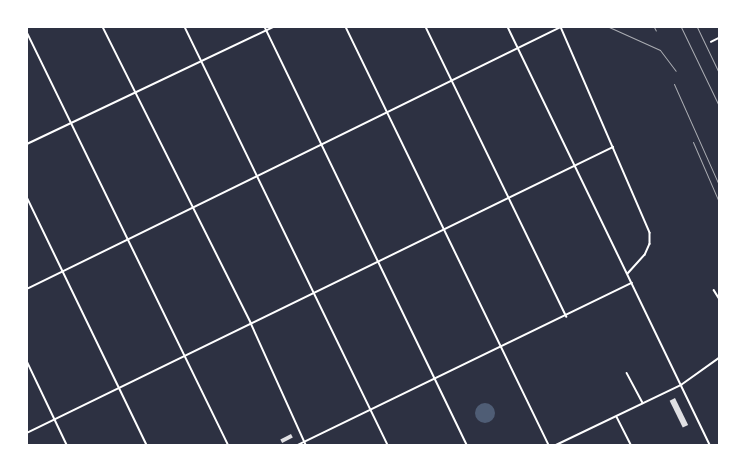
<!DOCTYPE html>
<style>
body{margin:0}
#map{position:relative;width:746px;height:472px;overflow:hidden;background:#2d3142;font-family:"Work Sans",sans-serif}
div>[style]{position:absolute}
.water>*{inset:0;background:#4f5d75}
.round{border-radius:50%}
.building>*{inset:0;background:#e0e0e3;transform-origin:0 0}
.minor>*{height:1.5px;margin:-0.75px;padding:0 0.75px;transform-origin:0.75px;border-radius:0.75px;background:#fff}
.tertiary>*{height:1.5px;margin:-0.75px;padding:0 0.75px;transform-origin:0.75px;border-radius:0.75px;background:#fff}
.rail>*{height:1px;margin:-0.5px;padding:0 0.5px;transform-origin:0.5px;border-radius:0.5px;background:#abadb3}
span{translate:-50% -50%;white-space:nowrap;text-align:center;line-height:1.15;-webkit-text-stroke:3px #fff;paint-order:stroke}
.frame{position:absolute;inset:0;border:28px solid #fff;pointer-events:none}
</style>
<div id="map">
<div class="water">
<i class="round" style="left:475px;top:403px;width:20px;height:20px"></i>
</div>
<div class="building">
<i style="left:675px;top:398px;width:30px;height:6px;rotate:64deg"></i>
<i style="left:291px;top:434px;width:4px;height:12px;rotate:63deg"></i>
</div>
<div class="minor">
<i style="left:103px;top:27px;width:331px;rotate:63.4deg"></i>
<i style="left:251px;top:323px;width:134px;rotate:65.7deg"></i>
<i style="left:185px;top:27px;width:465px;rotate:64.1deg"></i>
<i style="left:265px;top:27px;width:464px;rotate:64.2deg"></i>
<i style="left:346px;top:27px;width:465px;rotate:64.1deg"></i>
<i style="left:426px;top:27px;width:322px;rotate:64.1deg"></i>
<i style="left:508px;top:27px;width:464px;rotate:64.2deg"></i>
<i style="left:561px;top:27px;width:224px;rotate:66.6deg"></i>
<i style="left:650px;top:233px;width:11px;rotate:90deg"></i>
<i style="left:650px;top:244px;width:12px;rotate:114deg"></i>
<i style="left:645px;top:255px;width:25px;rotate:132deg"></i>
<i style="left:711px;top:42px;width:9px;rotate:-27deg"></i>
<i style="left:27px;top:144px;width:272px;rotate:-25.4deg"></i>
<i style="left:27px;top:197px;width:276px;rotate:64.2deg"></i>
<i style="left:27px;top:289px;width:595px;rotate:-26.13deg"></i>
<i style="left:714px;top:290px;width:9px;rotate:58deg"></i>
<i style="left:27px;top:361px;width:93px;rotate:64.5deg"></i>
<i style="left:627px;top:373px;width:34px;rotate:62deg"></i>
<i style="left:617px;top:417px;width:31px;rotate:63deg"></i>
<i style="left:27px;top:433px;width:652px;rotate:-26.01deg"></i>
<i style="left:298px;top:445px;width:371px;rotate:-25.9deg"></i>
<i style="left:556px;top:445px;width:139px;rotate:-25.6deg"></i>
<i style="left:681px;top:385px;width:47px;rotate:-35.4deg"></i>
</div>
<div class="tertiary">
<i style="left:27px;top:32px;width:459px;rotate:64deg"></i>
</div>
<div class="rail">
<i style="left:609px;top:27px;width:56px;rotate:24.3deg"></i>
<i style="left:660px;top:50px;width:26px;rotate:53deg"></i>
<i style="left:654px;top:27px;width:4px;rotate:63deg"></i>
<i style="left:681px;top:27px;width:88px;rotate:64.3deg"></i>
<i style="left:697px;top:27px;width:51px;rotate:64.4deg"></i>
<i style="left:674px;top:84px;width:111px;rotate:66deg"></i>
<i style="left:693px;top:142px;width:65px;rotate:66.6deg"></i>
</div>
<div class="frame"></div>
</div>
